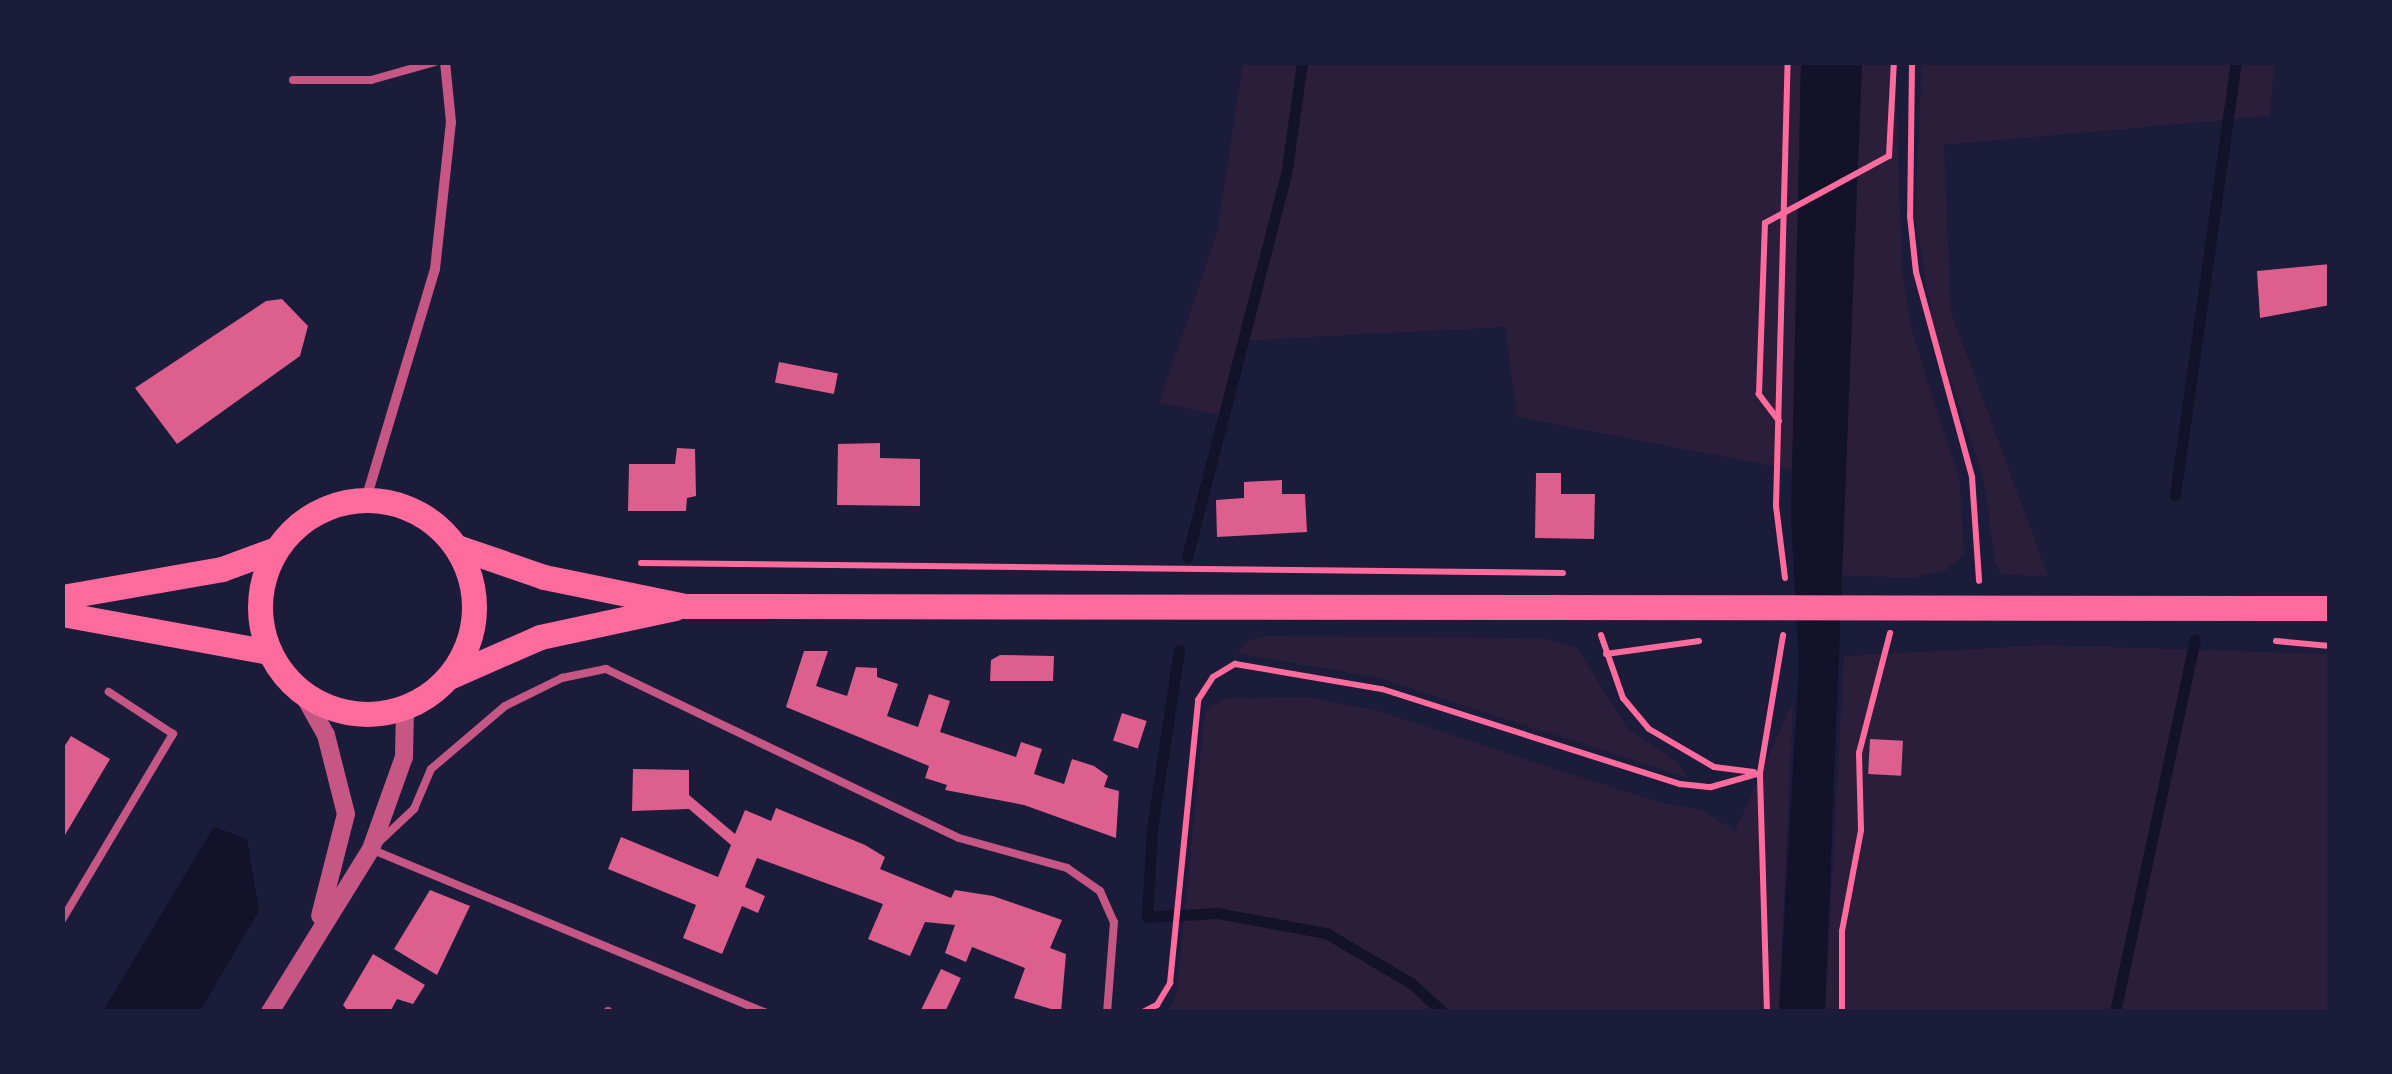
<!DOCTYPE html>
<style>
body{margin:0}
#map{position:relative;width:2392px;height:1074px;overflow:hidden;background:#1b1b3a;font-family:"Fira Sans",sans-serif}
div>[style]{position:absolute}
.green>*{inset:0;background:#2a1e3b}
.water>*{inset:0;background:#12122b}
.stream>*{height:11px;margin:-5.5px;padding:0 5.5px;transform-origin:5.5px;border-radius:5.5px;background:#12122b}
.building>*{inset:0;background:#dd5f8e;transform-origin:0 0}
.path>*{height:6px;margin:-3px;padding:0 3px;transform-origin:3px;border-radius:3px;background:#ff6b9d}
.service>*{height:8px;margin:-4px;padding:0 4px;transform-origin:4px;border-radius:4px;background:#c65784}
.minor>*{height:10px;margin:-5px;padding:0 5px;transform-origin:5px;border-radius:5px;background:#c65784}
.tertiary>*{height:18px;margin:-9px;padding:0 9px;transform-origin:9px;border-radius:9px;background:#c65784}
.primary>*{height:25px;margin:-12.5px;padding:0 12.5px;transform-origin:12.5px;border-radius:12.5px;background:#ff6b9d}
.primary>.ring{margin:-12.5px;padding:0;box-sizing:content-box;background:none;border:25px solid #ff6b9d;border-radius:50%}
span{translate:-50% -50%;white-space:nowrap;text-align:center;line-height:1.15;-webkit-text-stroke:8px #1b1b3a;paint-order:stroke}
.frame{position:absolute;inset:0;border:65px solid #1b1b3a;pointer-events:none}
</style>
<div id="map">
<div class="green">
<i style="clip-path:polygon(1243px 63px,1801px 63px,1793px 470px,1517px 417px,1505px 327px,1239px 341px,1219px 415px,1159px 403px,1217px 233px)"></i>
<i style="clip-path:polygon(1862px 63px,1895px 63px,1902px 268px,1912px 332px,1960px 481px,1964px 554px,1946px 570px,1913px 578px,1839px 575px)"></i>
<i style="clip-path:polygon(1922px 63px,2274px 63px,2270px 116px,1944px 145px,1951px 312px,2048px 576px,2002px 575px,1995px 563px,1983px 477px,1934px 331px,1915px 216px)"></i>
<i style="clip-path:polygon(1267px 636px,1541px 638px,1577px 648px,1627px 728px,1677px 762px,1688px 778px,1379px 678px,1237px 653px,1249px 640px)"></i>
<i style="clip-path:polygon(2048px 645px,2329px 654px,2329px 1011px,1825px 1012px,1844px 656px)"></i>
<i style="clip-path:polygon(1307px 697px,1375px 710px,1658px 802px,1702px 810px,1735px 831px,1793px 702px,1779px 1011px,1167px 1012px,1176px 995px,1205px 711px,1226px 698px)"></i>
</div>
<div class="water">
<i style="clip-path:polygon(1801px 63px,1862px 63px,1825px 1011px,1779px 1012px,1799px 665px,1791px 516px)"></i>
<i style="clip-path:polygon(214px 827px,247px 839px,259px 911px,200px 1011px,103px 1011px)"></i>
</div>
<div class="stream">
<i style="left:2175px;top:495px;width:437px;rotate:-82deg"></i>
<i style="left:1187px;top:557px;width:395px;rotate:-75.5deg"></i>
<i style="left:1286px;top:175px;width:114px;rotate:-81.9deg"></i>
<i style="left:1179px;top:650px;width:180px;rotate:98.6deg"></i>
<i style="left:1152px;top:828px;width:89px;rotate:93.2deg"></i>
<i style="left:1147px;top:917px;width:70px;rotate:-3.3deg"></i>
<i style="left:1217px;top:913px;width:111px;rotate:10.4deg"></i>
<i style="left:1326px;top:933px;width:99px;rotate:30.5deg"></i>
<i style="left:1411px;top:983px;width:43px;rotate:42.2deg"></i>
<i style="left:2115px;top:1012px;width:381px;rotate:-77.9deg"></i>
</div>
<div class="building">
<i style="clip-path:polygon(2330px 264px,2330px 305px,2260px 318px,2257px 271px)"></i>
<i style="clip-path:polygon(282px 299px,308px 326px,300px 356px,177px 444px,135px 388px,266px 301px)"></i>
<i style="left:779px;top:362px;width:60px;height:21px;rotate:11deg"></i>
<i style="clip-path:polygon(880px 443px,880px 458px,920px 459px,920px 506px,837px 505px,838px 444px)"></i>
<i style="clip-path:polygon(677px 448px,695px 449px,696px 496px,687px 498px,686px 511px,628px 511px,629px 464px,675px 464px)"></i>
<i style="clip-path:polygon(1536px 473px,1561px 473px,1561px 494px,1595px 494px,1594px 539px,1535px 538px)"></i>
<i style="clip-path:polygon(1282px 480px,1282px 494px,1305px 494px,1307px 532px,1217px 537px,1216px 500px,1244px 498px,1244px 482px)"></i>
<i style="clip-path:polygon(804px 651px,828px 651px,816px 686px,847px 696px,856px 667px,877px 668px,877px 677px,898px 684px,887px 716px,918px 727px,929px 694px,950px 701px,940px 732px,1016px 757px,1021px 742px,1042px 749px,1034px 774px,1064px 784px,1072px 759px,1094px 766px,1108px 776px,1104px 787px,1119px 791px,1116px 838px,1024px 805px,945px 790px,947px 785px,925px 778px,929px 766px,786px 707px)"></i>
<i style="clip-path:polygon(1000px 655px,1054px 656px,1053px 681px,990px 681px,991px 660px)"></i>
<i style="left:1122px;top:713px;width:26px;height:29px;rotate:18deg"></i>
<i style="clip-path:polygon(71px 736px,110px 759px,62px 840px,62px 750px)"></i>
<i style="left:1870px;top:739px;width:33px;height:35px;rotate:3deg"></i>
<i style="clip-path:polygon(633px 769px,689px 770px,689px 795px,735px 834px,745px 810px,771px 821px,776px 808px,865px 845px,885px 857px,880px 869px,951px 898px,955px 890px,993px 896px,1062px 920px,1050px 948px,1066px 954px,1061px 1012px,1014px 998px,1025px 968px,972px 947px,966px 962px,945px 953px,955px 925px,925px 922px,910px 956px,868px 939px,883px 904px,757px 858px,745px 887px,765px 896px,758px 913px,742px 906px,722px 954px,683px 938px,696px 905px,608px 869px,621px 837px,718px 877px,731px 845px,689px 809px,632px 811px)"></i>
<i style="clip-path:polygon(430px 890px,470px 906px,437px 975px,394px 949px)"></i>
<i style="clip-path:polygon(373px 954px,425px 985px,413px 1004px,397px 999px,390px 1012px,349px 1012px,343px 1005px)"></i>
<i style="clip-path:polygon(941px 969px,961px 978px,945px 1012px,920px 1012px)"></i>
</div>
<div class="path">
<i style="left:1912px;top:62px;width:154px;rotate:90.7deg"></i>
<i style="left:1910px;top:216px;width:56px;rotate:83.9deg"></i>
<i style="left:1916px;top:272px;width:213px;rotate:74.7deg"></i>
<i style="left:1972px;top:477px;width:104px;rotate:86.1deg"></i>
<i style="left:1779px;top:421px;width:34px;rotate:-127deg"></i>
<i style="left:1759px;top:394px;width:171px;rotate:-88deg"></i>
<i style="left:1765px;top:223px;width:141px;rotate:-28.4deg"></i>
<i style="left:1889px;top:156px;width:94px;rotate:-87deg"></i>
<i style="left:641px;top:563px;width:922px;rotate:0.62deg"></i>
<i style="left:1785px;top:578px;width:73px;rotate:-97.1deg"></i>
<i style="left:1776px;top:506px;width:444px;rotate:-88.5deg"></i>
<i style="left:1601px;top:635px;width:67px;rotate:70.8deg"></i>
<i style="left:1623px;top:698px;width:40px;rotate:50deg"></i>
<i style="left:1649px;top:729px;width:75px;rotate:30.3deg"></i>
<i style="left:1714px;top:767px;width:40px;rotate:7.1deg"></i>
<i style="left:2276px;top:641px;width:54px;rotate:5.3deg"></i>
<i style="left:1606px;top:654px;width:94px;rotate:-8deg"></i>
<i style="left:1143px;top:1012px;width:16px;rotate:-27deg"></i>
<i style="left:1157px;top:1005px;width:26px;rotate:-59deg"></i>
<i style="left:1170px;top:983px;width:284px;rotate:-84.3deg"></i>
<i style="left:1198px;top:700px;width:27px;rotate:-57deg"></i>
<i style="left:1213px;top:677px;width:26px;rotate:-31deg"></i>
<i style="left:1235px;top:664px;width:149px;rotate:9.7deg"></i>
<i style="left:1382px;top:689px;width:313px;rotate:17.7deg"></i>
<i style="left:1680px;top:784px;width:31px;rotate:6deg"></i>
<i style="left:1711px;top:787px;width:51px;rotate:-15.9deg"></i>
<i style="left:1767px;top:1012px;width:239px;rotate:-91.7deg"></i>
<i style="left:1760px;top:773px;width:140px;rotate:-80.5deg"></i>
<i style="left:1842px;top:1012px;width:81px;rotate:-90deg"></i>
<i style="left:1842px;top:931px;width:103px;rotate:-79.3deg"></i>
<i style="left:1861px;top:830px;width:77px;rotate:-91.5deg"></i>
<i style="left:1859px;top:753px;width:124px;rotate:-75.5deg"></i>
</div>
<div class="service">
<i style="left:293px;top:80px;width:78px"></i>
<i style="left:371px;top:80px;width:66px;rotate:-15.7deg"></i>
<i style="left:380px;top:841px;width:47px;rotate:-43.3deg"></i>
<i style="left:414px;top:809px;width:43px;rotate:-67deg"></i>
<i style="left:431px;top:769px;width:97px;rotate:-40.4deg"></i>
<i style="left:505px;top:706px;width:64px;rotate:-26.2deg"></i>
<i style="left:562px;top:678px;width:45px;rotate:-11.6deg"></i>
<i style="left:606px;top:669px;width:391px;rotate:25.6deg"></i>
<i style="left:959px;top:838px;width:112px;rotate:15.5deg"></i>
<i style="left:1067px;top:868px;width:40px;rotate:34.9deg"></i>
<i style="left:1100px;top:891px;width:34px;rotate:66deg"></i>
<i style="left:1114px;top:922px;width:90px;rotate:94.4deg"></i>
<i style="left:373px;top:850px;width:424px;rotate:22.5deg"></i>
<i style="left:62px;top:920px;width:217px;rotate:-59.2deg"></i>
<i style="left:173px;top:734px;width:77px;rotate:-146.7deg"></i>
<i style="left:608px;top:1012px;width:1px;rotate:-90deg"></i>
</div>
<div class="minor">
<i style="left:366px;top:499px;width:240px;rotate:-73.3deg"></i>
<i style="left:435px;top:269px;width:148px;rotate:-83.8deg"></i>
<i style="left:451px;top:122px;width:60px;rotate:-95.7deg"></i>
</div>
<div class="tertiary">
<i style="left:303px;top:694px;width:47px;rotate:60.7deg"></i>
<i style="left:326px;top:735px;width:81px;rotate:75.8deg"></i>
<i style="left:346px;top:814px;width:105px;rotate:104.3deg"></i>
<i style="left:270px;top:1012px;width:192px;rotate:-58.2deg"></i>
<i style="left:371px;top:849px;width:98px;rotate:-70.3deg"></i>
<i style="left:404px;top:757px;width:49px;rotate:-88.8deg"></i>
</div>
<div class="primary">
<i class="ring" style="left:260px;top:500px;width:189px;height:189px"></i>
<i style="left:457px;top:547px;width:92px;rotate:19deg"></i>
<i style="left:544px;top:577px;width:144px;rotate:11.6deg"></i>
<i style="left:685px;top:606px;width:1645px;rotate:0.07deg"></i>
<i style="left:62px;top:597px;width:162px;rotate:-9.9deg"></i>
<i style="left:222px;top:569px;width:58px;rotate:-20.3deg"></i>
<i style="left:62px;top:614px;width:210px;rotate:10.4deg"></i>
<i style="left:449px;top:677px;width:99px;rotate:-23.7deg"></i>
<i style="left:540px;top:637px;width:138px;rotate:-12.1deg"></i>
</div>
<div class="frame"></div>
</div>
